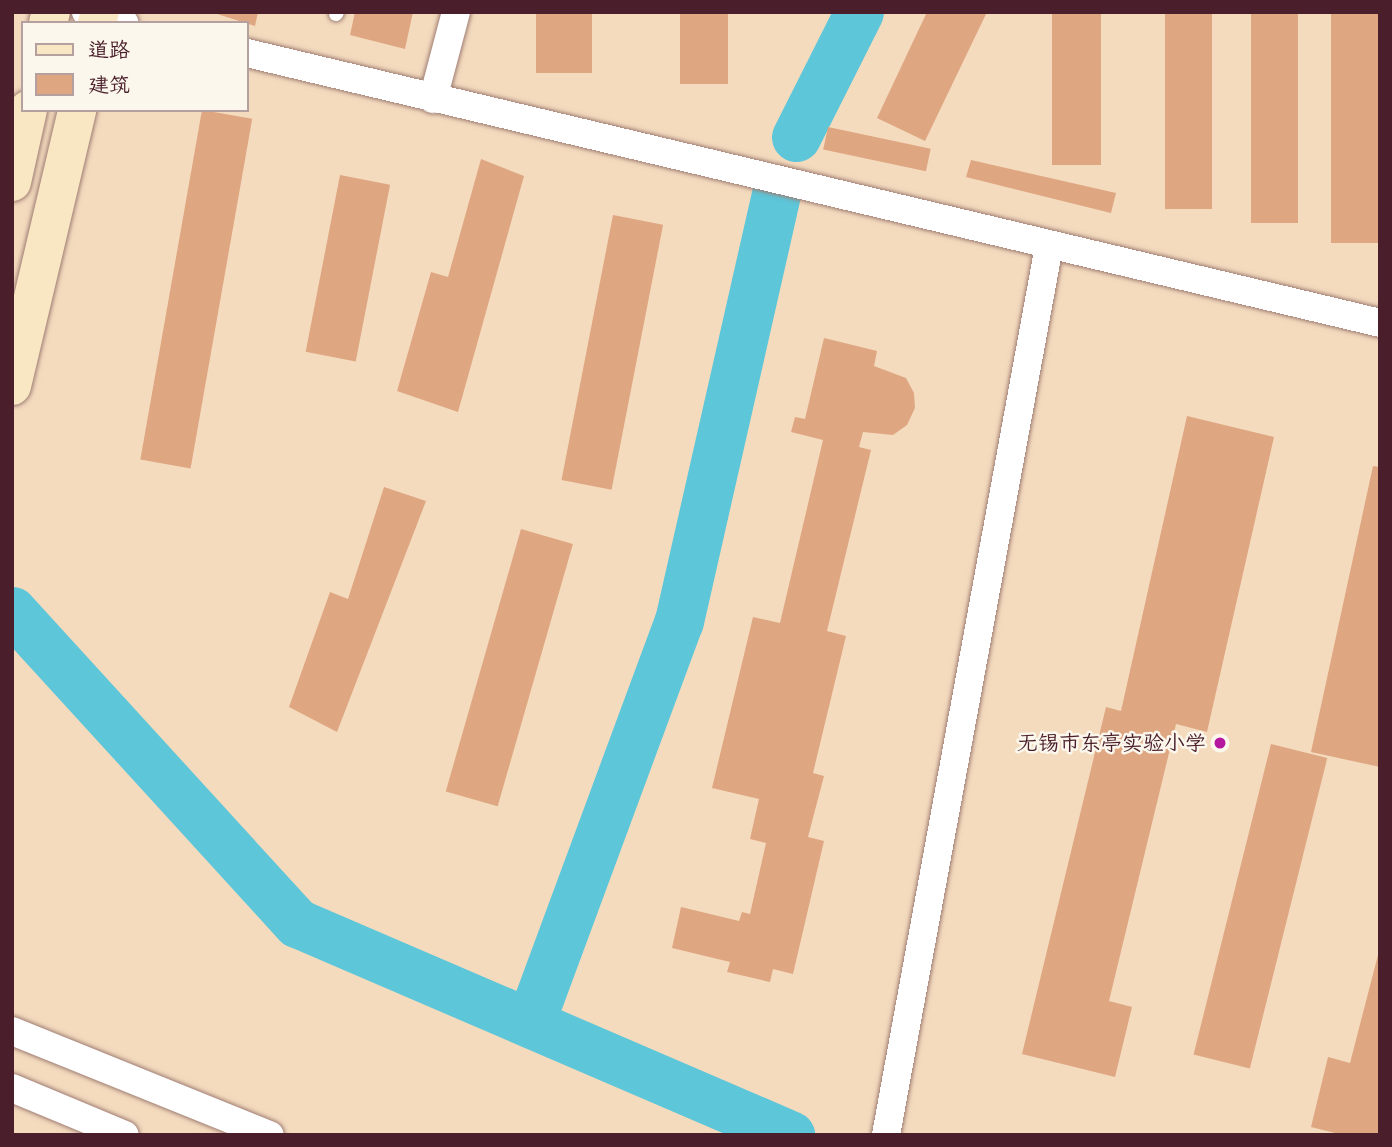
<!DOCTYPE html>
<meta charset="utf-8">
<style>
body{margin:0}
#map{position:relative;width:1392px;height:1147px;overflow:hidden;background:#f4dbbe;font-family:"Shantell Sans","LXGW WenKai TC",sans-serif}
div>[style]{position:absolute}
.river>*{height:49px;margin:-24.5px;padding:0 24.5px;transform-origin:24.5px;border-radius:24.5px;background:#5dc6d9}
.building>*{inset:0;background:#dfa682;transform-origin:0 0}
.roads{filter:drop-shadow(0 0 2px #9f7d74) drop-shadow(0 0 2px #9f7d74)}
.lane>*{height:14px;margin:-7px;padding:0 7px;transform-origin:7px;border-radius:7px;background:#fff}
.street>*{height:28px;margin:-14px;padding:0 14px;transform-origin:14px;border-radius:14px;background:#fff}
.secondary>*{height:38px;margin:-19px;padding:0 19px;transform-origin:19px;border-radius:19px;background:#f9e7c3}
.dots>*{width:19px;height:19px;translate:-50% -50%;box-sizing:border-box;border:4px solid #fbf7ec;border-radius:50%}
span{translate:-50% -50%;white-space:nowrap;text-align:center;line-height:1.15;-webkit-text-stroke:5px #fbf7ec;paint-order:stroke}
.poi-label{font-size:21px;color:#4a1f2b}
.right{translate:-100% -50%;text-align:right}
.frame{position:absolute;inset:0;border:14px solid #4a1f2b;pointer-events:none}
.legend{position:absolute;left:21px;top:21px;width:228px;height:91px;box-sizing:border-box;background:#fbf7ec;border:2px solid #b4a19f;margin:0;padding:9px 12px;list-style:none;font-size:21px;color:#4a1f2b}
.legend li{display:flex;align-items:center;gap:14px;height:35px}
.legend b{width:35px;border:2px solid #b4a19f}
</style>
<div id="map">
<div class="river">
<i style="left:796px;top:137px;width:140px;rotate:-63.3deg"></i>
<i style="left:12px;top:611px;width:423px;rotate:47.6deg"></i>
<i style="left:297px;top:923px;width:537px;rotate:23.27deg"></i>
<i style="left:530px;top:1023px;width:429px;rotate:-69.7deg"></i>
<i style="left:679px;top:621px;width:438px;rotate:-77.2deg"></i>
</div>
<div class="building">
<i style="clip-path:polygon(211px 12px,258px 12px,255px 26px)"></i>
<i style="clip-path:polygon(355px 12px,413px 12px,405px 49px,350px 35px)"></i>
<i style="left:536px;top:12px;width:56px;height:61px"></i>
<i style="left:680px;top:12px;width:48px;height:72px"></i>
<i style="clip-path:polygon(927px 12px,987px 12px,925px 141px,877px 118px)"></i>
<i style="left:1052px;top:12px;width:49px;height:153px"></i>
<i style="left:1165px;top:12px;width:47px;height:197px"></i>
<i style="left:1251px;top:12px;width:47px;height:211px"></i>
<i style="left:1331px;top:12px;width:48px;height:231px"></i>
<i style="left:202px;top:110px;width:51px;height:355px;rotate:10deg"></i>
<i style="left:828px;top:127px;width:105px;height:23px;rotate:12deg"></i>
<i style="clip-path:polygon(481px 159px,524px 176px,458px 412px,397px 391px,431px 272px,448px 277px)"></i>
<i style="clip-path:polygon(971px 160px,1116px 193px,1111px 213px,966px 177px)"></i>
<i style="left:340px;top:175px;width:51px;height:180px;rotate:11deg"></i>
<i style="left:613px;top:215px;width:51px;height:270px;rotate:11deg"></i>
<i style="clip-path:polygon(824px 338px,877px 351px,874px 366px,906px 378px,914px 393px,915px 408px,907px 425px,893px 435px,863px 432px,859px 447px,871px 450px,827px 631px,846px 636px,813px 773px,824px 776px,808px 837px,824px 841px,793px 974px,773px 969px,770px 982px,727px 972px,730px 962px,672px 948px,681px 907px,739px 921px,742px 912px,750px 914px,766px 843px,750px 839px,759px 799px,712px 788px,753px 617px,780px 623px,823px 440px,791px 432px,795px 417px,805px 419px)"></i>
<i style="clip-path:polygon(1187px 416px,1274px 437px,1207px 732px,1176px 724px,1109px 1001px,1132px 1007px,1115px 1077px,1022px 1054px,1106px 707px,1121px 711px)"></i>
<i style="clip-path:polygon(1373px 466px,1380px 467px,1380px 767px,1311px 752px)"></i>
<i style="clip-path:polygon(384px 487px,426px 501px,337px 732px,289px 707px,330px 592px,348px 599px)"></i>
<i style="left:521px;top:529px;width:54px;height:273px;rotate:16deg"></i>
<i style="left:1271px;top:744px;width:58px;height:320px;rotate:14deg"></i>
<i style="clip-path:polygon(1379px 951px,1380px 1135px,1343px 1135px,1311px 1127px,1328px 1057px,1350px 1063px)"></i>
</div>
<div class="roads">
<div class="lane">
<i style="left:336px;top:14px;width:2px;rotate:-63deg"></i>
</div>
<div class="street">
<i style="left:86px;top:12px;width:40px;rotate:16deg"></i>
<i style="left:247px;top:53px;width:1165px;rotate:13.4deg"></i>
<i style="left:433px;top:99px;width:90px;rotate:-75.2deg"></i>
<i style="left:12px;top:1031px;width:278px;rotate:22deg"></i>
<i style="left:12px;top:1088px;width:122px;rotate:22.6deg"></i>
<i style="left:886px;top:1135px;width:904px;rotate:-79.61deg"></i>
</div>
<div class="secondary">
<i style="left:48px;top:23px;width:11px;rotate:-75deg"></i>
<i style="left:97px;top:23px;width:11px;rotate:-75deg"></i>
<i style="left:12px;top:182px;width:74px;rotate:-77.5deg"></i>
<i style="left:12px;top:386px;width:284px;rotate:-76.7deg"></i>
</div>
</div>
<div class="dots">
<i style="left:1220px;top:743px;background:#b5179e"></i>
</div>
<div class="poi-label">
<span class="right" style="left:1206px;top:743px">无锡市东亭实验小学</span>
</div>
<div class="frame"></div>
<ul class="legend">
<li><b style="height:9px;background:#f9e7c3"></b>道路</li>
<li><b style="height:19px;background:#dfa682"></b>建筑</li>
</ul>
</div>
